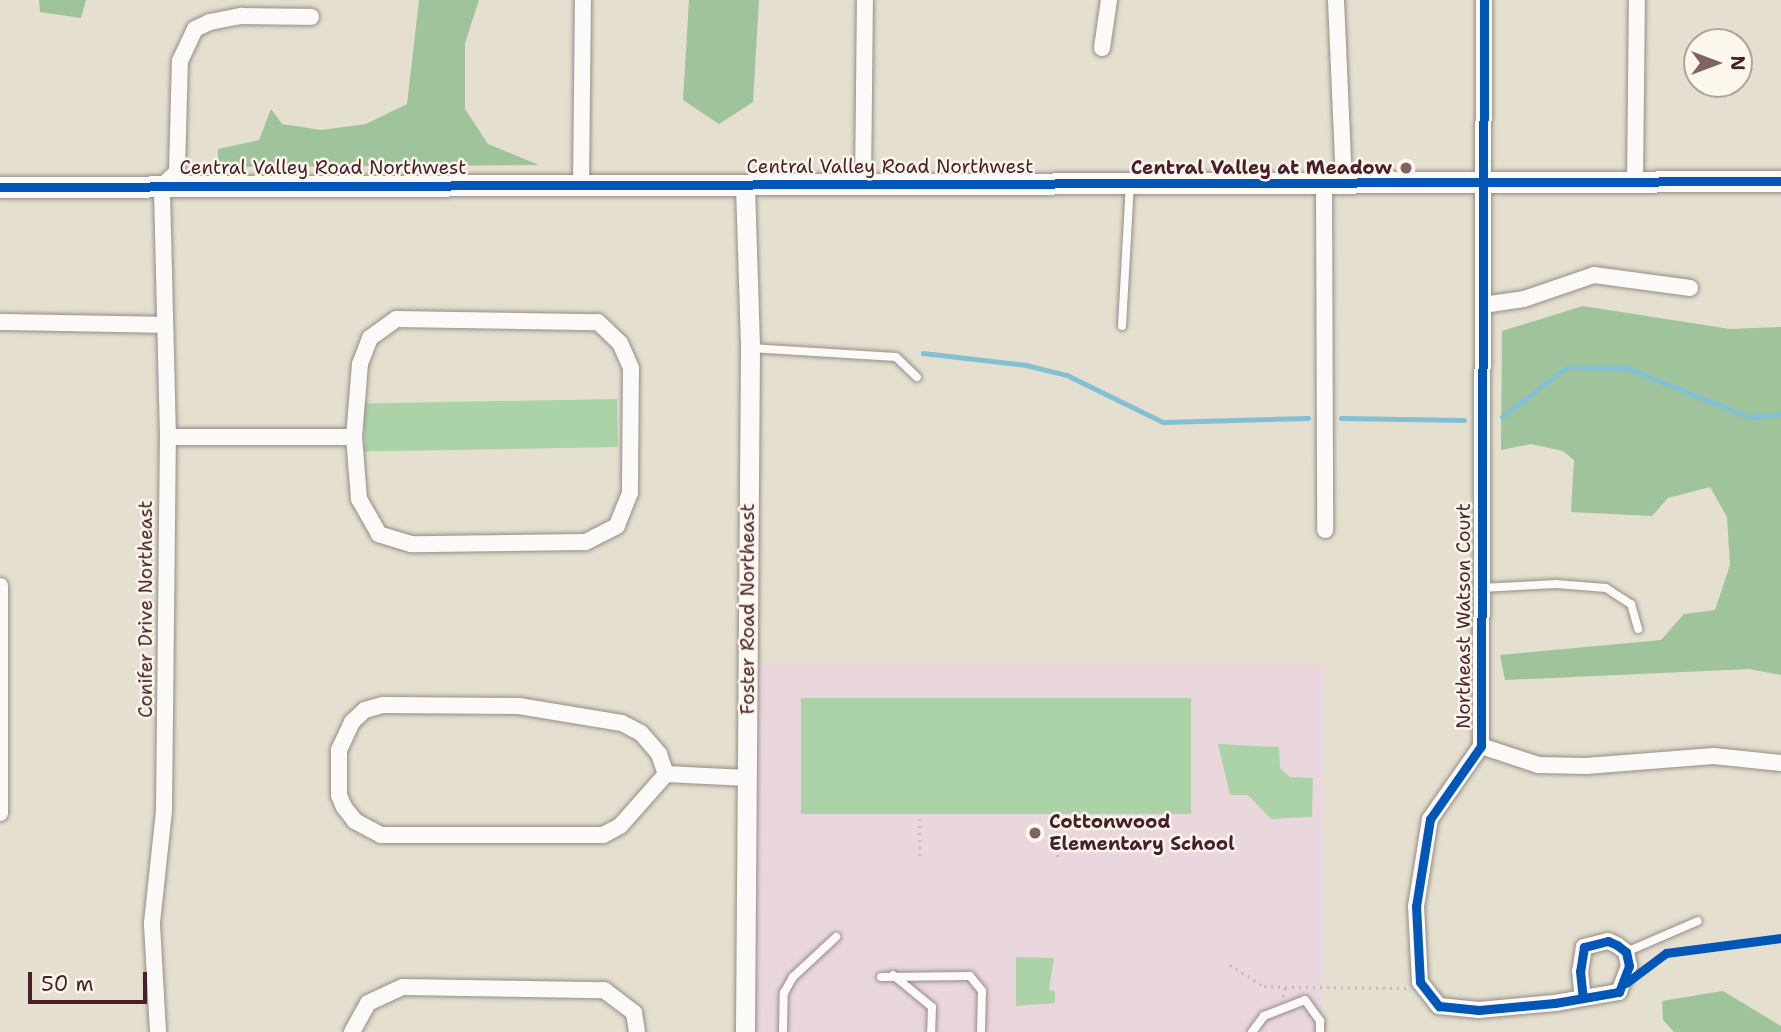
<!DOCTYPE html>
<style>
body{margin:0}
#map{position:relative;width:1781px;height:1032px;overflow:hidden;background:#e4dfce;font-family:"Shantell Sans",sans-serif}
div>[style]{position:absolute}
.built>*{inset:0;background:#e9d7dd;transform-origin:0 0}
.green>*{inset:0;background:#acd3a8;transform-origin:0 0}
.forest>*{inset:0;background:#9fc49c}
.stream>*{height:4.5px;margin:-2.25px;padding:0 2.25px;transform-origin:2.25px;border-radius:2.25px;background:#83c0d4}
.path>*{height:2.5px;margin-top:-1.25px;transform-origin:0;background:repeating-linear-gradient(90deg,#c1bcba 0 2px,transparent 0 7px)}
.roads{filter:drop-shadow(0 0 2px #968c86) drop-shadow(0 0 2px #968c86)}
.service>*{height:8px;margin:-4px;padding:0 4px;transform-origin:4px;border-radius:4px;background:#fbfaf8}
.minor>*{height:16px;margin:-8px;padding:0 8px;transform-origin:8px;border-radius:8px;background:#fbfaf8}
.tertiary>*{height:19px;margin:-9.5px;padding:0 9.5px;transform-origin:9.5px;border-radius:9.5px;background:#fbfaf8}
.secondary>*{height:21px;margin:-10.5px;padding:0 10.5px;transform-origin:10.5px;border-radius:10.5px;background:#fbfaf8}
.cycleway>*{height:9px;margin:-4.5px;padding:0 4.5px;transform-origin:4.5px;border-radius:4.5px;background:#0057b8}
.dots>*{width:19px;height:19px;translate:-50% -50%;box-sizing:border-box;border:4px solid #fbf7ec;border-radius:50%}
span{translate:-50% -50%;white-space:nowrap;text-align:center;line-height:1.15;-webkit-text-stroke:5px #fbf7ec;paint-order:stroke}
.street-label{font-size:19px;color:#4a1f2b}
.poi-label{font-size:19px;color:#4a1f2b;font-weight:700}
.right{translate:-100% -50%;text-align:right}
.left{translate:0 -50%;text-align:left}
.north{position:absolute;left:1683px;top:28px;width:70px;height:70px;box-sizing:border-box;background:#fbf7ec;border:2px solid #b4a19f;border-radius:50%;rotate:90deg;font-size:19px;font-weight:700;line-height:28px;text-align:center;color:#4a1f2b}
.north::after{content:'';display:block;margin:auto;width:24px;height:32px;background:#806264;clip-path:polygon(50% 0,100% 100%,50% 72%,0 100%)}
.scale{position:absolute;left:28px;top:972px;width:119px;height:32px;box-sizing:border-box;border:4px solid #4a1f2b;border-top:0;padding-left:9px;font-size:21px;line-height:24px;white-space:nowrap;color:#4a1f2b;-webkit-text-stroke:5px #fbf7ec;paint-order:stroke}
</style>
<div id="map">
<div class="built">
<i style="left:1324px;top:663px;width:369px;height:576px;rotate:90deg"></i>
</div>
<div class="green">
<i style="left:617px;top:399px;width:48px;height:253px;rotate:89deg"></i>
<i style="left:801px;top:698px;width:390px;height:116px"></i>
<i style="clip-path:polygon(1218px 744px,1279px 747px,1280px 768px,1290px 777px,1313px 778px,1312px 817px,1271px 819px,1248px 795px,1230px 795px)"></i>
<i style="clip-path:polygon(1016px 957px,1054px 958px,1049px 990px,1055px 991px,1055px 1003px,1016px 1006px)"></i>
</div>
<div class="forest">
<i style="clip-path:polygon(39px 0,86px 0,81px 18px,40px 12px)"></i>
<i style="clip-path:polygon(419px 0,479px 0,465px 43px,465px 109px,488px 144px,539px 165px,218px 167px,218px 149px,259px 140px,271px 109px,282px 124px,321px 130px,366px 124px,407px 104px)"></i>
<i style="clip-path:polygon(689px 0,759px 0,753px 102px,719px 124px,683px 100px)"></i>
<i style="clip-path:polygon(1583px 306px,1730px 329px,1781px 327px,1781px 675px,1749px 669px,1505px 680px,1500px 655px,1661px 640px,1684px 614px,1715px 610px,1730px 565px,1727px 517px,1710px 487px,1668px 498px,1652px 516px,1571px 512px,1574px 460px,1563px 451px,1531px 444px,1501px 450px,1502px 331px)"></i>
<i style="clip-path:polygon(1723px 991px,1781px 1026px,1781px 1032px,1674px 1032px,1663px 1020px,1662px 1001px)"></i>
</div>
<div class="stream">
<i style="left:923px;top:353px;width:104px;rotate:6.6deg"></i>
<i style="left:1026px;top:365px;width:42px;rotate:13.7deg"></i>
<i style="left:1067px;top:375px;width:107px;rotate:26.1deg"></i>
<i style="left:1163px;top:422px;width:145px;rotate:-1.6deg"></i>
<i style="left:1502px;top:417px;width:82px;rotate:-37.6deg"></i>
<i style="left:1567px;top:367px;width:60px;rotate:1deg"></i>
<i style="left:1627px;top:368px;width:131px;rotate:21.9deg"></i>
<i style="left:1749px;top:417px;width:32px;rotate:-5deg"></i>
<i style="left:1341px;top:418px;width:123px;rotate:0.9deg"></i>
</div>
<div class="path">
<i style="left:920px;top:819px;width:37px;rotate:90deg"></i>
<i style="left:1058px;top:820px;width:38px;rotate:90deg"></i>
<i style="left:1230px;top:965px;width:40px;rotate:32deg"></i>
<i style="left:1264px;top:986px;width:21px;rotate:3deg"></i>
<i style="left:1283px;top:997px;width:10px;rotate:-79deg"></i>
<i style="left:1285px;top:987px;width:122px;rotate:0.5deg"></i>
</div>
<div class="roads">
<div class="service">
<i style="left:1122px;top:326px;width:142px;rotate:-86.8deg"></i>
<i style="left:750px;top:348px;width:146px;rotate:3.5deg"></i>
<i style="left:896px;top:357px;width:29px;rotate:44deg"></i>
<i style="left:1481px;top:588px;width:75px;rotate:-3.1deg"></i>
<i style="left:1556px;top:584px;width:50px;rotate:4.6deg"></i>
<i style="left:1606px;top:588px;width:30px;rotate:33deg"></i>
<i style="left:1631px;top:604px;width:26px;rotate:74deg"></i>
<i style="left:1626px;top:952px;width:78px;rotate:-23.3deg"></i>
<i style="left:893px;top:975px;width:50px;rotate:39.4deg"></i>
<i style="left:932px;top:1007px;width:25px;rotate:92deg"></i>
<i style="left:881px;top:977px;width:89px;rotate:-0.6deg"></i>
<i style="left:970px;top:976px;width:19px;rotate:51deg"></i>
<i style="left:982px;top:991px;width:41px;rotate:91.4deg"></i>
<i style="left:783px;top:1032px;width:39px;rotate:-89deg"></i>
<i style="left:784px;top:993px;width:18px;rotate:-61deg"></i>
<i style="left:793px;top:977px;width:59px;rotate:-42.9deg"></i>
<i style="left:1252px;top:1032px;width:20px;rotate:-53deg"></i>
<i style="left:1264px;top:1016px;width:44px;rotate:-21.3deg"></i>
<i style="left:1305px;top:1000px;width:26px;rotate:54deg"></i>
<i style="left:1320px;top:1021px;width:11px;rotate:90deg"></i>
</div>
<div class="minor">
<i style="left:1336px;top:0;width:183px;rotate:87.5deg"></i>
<i style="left:1484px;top:0;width:746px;rotate:90.23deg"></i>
<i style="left:1481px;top:746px;width:89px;rotate:124.9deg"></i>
<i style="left:1430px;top:819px;width:88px;rotate:99.1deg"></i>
<i style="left:1416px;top:906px;width:76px;rotate:87deg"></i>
<i style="left:1420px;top:982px;width:31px;rotate:52deg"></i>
<i style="left:1439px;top:1006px;width:40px;rotate:5.7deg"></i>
<i style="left:1479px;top:1010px;width:76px;rotate:-5.3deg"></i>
<i style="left:1555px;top:1003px;width:65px;rotate:-9.8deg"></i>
<i style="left:1619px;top:992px;width:28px;rotate:-69deg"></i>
<i style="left:1629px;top:966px;width:14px;rotate:-102deg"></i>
<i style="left:1626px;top:952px;width:11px;rotate:-142deg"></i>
<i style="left:1617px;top:945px;width:10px;rotate:-156deg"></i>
<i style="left:1608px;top:941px;width:25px;rotate:166deg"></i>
<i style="left:1584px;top:947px;width:24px;rotate:99deg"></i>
<i style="left:1580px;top:971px;width:27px;rotate:84deg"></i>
<i style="left:1102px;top:48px;width:49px;rotate:-81.7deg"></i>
<i style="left:1635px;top:182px;width:182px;rotate:-89.4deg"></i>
<i style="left:1324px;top:183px;width:347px;rotate:89.8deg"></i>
<i style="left:581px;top:185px;width:185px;rotate:-89.4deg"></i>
<i style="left:863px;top:185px;width:185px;rotate:-89.4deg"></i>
<i style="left:1483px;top:305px;width:41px;rotate:-8.3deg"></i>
<i style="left:1524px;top:299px;width:74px;rotate:-18.9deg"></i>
<i style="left:1594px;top:275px;width:97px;rotate:7.7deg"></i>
<i style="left:396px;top:319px;width:202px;rotate:0.9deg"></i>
<i style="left:598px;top:322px;width:30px;rotate:44deg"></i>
<i style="left:620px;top:343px;width:27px;rotate:66deg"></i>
<i style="left:631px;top:368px;width:125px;rotate:90.5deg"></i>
<i style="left:630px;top:493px;width:35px;rotate:112deg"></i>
<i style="left:617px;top:526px;width:36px;rotate:153deg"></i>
<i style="left:585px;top:542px;width:174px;rotate:179.3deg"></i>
<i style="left:411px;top:544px;width:34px;rotate:-163deg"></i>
<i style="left:379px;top:534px;width:40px;rotate:-119.7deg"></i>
<i style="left:359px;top:499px;width:62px;rotate:-94.6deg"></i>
<i style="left:354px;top:437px;width:73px;rotate:-85.3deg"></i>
<i style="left:360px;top:364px;width:28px;rotate:-69deg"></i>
<i style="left:370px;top:338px;width:32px;rotate:-36deg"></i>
<i style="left:0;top:322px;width:164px;rotate:1deg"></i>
<i style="left:168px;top:437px;width:186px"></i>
<i style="left:0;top:586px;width:227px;rotate:90deg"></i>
<i style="left:1481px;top:746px;width:60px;rotate:18.4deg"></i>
<i style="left:1538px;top:765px;width:48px;rotate:1.2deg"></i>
<i style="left:1586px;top:766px;width:128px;rotate:-4.5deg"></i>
<i style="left:1714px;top:756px;width:67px;rotate:6deg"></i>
<i style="left:666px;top:774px;width:69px;rotate:131.5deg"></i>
<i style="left:620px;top:826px;width:19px;rotate:152deg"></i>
<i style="left:603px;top:835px;width:222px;rotate:180deg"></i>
<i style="left:381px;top:835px;width:30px;rotate:-152deg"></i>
<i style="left:355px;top:821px;width:18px;rotate:-128deg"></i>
<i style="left:344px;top:807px;width:13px;rotate:-113deg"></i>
<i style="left:339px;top:795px;width:45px;rotate:-90deg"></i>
<i style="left:339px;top:750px;width:31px;rotate:-65deg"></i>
<i style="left:352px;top:722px;width:18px;rotate:-43deg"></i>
<i style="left:365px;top:710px;width:19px;rotate:-16deg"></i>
<i style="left:383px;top:705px;width:136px;rotate:0.4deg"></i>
<i style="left:519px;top:706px;width:104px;rotate:9.4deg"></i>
<i style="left:622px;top:723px;width:21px;rotate:28deg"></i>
<i style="left:641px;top:733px;width:28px;rotate:49deg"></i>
<i style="left:659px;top:754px;width:21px;rotate:71deg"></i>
<i style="left:666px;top:774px;width:81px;rotate:2.8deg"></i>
<i style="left:158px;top:1032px;width:109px;rotate:-93.2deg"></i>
<i style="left:152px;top:923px;width:114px;rotate:-83.9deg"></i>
<i style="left:164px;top:810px;width:373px;rotate:-89.4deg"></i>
<i style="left:168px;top:437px;width:251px;rotate:-91.4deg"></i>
<i style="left:162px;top:186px;width:21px;rotate:-43deg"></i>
<i style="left:177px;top:172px;width:111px;rotate:-88.5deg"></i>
<i style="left:180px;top:61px;width:35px;rotate:-65deg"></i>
<i style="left:195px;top:29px;width:17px;rotate:-25deg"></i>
<i style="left:210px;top:22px;width:33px;rotate:-11deg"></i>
<i style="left:242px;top:16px;width:69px;rotate:0.8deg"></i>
<i style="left:352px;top:1032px;width:33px;rotate:-61deg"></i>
<i style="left:368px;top:1003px;width:38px;rotate:-25deg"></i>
<i style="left:403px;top:987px;width:201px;rotate:0.9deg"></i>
<i style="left:604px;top:990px;width:38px;rotate:37deg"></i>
<i style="left:634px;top:1013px;width:19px;rotate:81deg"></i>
</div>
<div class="tertiary">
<i style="left:745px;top:186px;width:162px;rotate:88.2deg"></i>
<i style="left:750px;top:348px;width:684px;rotate:90.42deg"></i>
</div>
<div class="secondary">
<i style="left:0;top:187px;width:1781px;rotate:-0.19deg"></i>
</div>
</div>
<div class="cycleway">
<i style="left:1484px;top:0;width:746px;rotate:90.23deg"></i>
<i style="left:1481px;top:746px;width:89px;rotate:124.9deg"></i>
<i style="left:1430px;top:819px;width:88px;rotate:99.1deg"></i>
<i style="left:1416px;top:906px;width:76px;rotate:87deg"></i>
<i style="left:1420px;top:982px;width:31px;rotate:52deg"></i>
<i style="left:1439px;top:1006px;width:40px;rotate:5.7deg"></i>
<i style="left:1479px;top:1010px;width:76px;rotate:-5.3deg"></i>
<i style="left:1555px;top:1003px;width:65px;rotate:-9.8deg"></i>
<i style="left:1619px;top:992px;width:28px;rotate:-69deg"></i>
<i style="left:1629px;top:966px;width:14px;rotate:-102deg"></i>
<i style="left:1626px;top:952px;width:11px;rotate:-142deg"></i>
<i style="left:1617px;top:945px;width:10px;rotate:-156deg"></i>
<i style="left:1608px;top:941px;width:25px;rotate:166deg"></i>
<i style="left:1584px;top:947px;width:24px;rotate:99deg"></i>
<i style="left:1580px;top:971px;width:27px;rotate:84deg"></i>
<i style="left:0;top:187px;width:1781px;rotate:-0.19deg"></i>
<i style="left:1626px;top:983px;width:50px;rotate:-36.9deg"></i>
<i style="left:1666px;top:953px;width:116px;rotate:-7.4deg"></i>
</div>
<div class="dots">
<i style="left:1406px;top:168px;background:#806264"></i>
<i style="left:1035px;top:833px;background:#806264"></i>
</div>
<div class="street-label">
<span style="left:890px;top:167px">Central Valley Road Northwest</span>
<span style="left:323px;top:168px">Central Valley Road Northwest</span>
<span style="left:146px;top:609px;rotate:-90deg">Conifer Drive Northeast</span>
<span style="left:748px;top:609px;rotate:-90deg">Foster Road Northeast</span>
<span style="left:1464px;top:616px;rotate:-90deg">Northeast Watson Court</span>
</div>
<div class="poi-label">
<span class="right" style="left:1392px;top:168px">Central Valley at Meadow</span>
<span class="left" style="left:1049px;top:833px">Cottonwood<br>Elementary School</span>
</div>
<div class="north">N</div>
<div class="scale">50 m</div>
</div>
